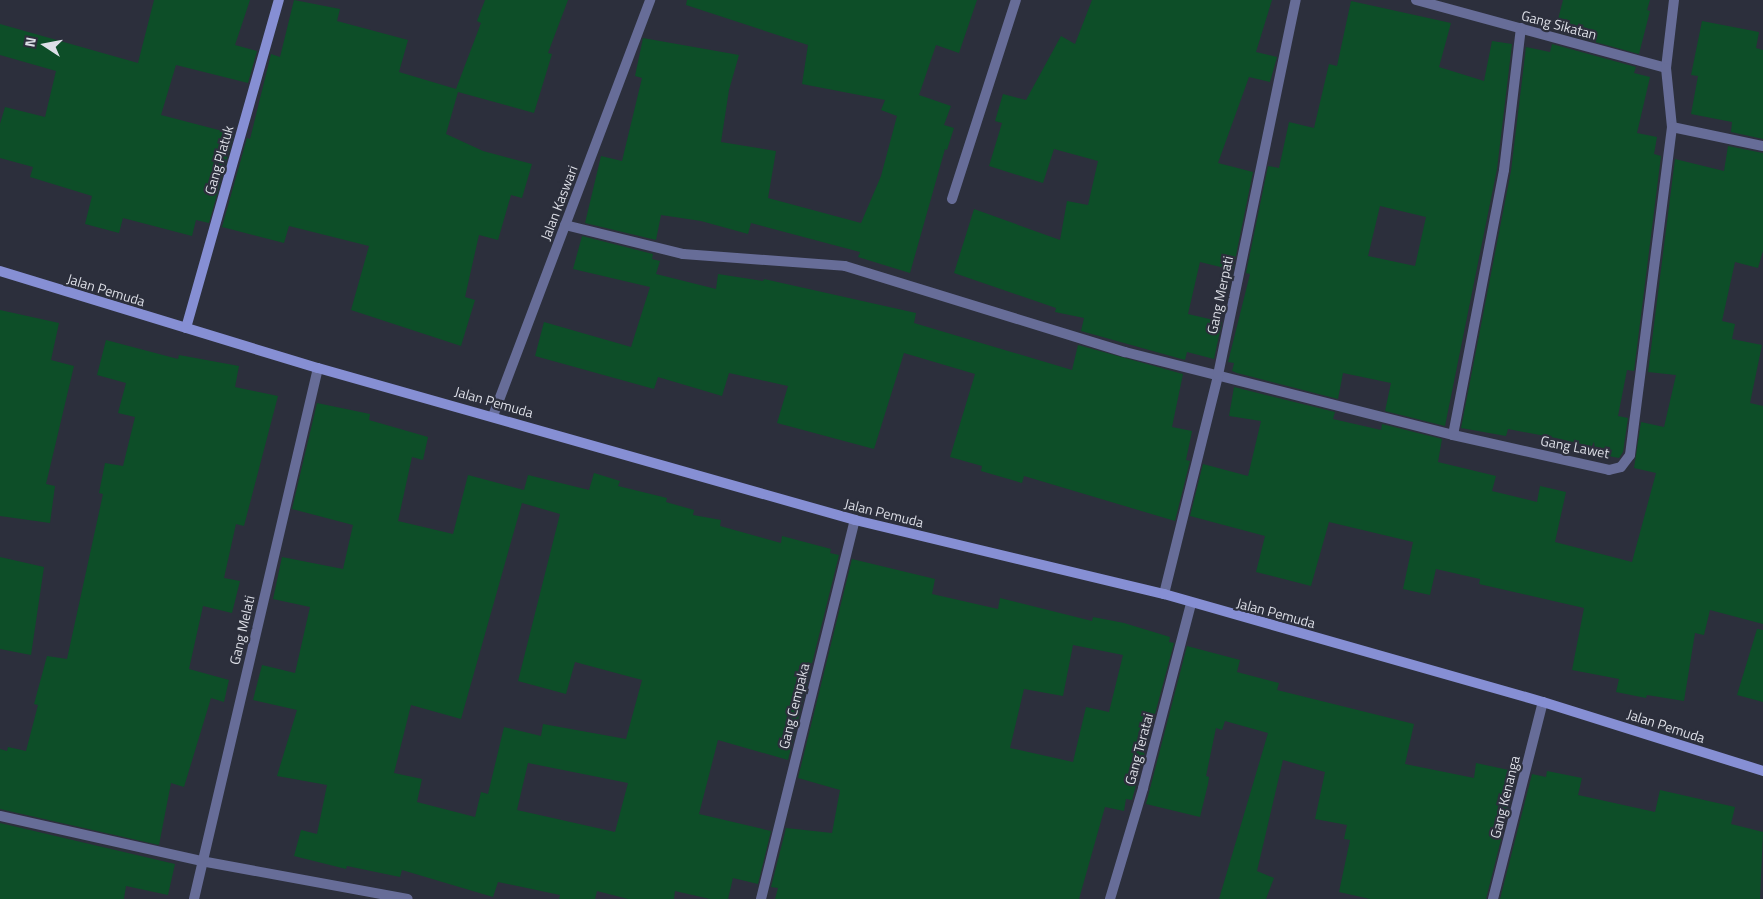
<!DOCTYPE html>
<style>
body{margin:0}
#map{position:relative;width:1763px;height:899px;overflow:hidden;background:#2c2f3c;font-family:"Titillium Web",sans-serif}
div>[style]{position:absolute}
.building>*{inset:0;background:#0d4e28}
.street>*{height:10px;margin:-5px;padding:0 5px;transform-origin:5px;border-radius:5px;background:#676d98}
.secondary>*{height:10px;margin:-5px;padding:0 5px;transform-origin:5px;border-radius:5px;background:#868fd4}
span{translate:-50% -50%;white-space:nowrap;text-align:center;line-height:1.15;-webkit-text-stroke:4.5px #2c2f3c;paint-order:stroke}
.street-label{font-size:14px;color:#dddfe7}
.north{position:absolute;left:20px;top:20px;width:50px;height:50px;-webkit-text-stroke:4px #2c2f3c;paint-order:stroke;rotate:281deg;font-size:14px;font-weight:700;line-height:20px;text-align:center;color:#dddfe7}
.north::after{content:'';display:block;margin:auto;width:18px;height:22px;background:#dddfe7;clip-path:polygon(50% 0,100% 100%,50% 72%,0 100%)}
</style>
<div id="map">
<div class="building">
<i style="clip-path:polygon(154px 0,250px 0,235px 45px,257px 51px,248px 83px,176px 65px,161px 115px,234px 134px,209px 223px,196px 220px,192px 236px,123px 218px,119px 233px,85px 224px,92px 196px,30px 177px,33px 167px,0 158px,0 124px,5px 107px,45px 117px,56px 71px,0 55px,0 24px,138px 63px)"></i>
<i style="clip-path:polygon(294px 0,340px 9px,337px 21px,408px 40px,399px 72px,456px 89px,481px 23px,477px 21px,485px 0,568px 0,548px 53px,552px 54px,534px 113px,458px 92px,446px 134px,483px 151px,532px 164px,522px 198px,511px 195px,498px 240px,479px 235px,465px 297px,475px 300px,461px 346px,351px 310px,369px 246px,289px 226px,284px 243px,222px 227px,247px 138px,250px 139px,271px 54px,280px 57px)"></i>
<i style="clip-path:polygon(687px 0,977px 0,959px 53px,936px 45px,919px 95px,951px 106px,944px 125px,954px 128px,947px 150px,945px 149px,910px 273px,858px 257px,860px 252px,751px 223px,748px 234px,701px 221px,661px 215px,656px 240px,585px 223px,601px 156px,622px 161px,642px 78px,635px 76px,643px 38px,739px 55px,729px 90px,721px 142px,776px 151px,768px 198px,861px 223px,881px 176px,897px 116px,881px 110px,885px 100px,802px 84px,808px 45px,686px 5px)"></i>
<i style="clip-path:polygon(1092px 0,1272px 0,1256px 52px,1277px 57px,1270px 82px,1249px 77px,1218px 163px,1253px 172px,1233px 270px,1200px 262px,1188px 314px,1222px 322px,1214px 359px,1187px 352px,1185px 360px,1081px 331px,1084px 318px,1055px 312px,1056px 308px,954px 273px,974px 209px,1060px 240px,1067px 201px,1088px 205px,1098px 161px,1054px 149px,1043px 183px,989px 166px,1002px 123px,995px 121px,1003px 94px,1026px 100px,1061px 36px,1075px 44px)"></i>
<i style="clip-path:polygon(1563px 0,1650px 0,1647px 10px,1650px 11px,1639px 54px,1555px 31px)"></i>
<i style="clip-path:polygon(evenodd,1351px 1px,1451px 23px,1439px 67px,1484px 81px,1492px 41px,1512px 44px,1497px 169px,1445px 426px,1385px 411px,1391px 383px,1343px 373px,1338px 399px,1237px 373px,1232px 371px,1234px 363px,1228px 362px,1250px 274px,1246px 273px,1268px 166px,1279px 168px,1289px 122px,1314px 128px,1329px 64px,1337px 66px,1351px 1px,1380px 206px,1426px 217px,1415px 266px,1368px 256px,1380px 206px)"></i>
<i style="clip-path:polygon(1702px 21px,1759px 32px,1756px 48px,1763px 50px,1763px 139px,1731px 132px,1732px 122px,1691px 114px,1698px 76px,1691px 75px)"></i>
<i style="clip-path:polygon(1552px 44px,1636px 67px,1634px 73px,1650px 77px,1637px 133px,1657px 137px,1654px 154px,1661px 156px,1634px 371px,1627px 370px,1618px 416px,1628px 418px,1623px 452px,1619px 458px,1581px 451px,1582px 444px,1556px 438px,1508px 429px,1506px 436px,1461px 428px,1511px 171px,1526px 47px,1550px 52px)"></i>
<i style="clip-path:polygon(1728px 146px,1763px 153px,1763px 251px,1758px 268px,1735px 262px,1722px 321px,1735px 324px,1732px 339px,1762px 345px,1750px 403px,1763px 406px,1763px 624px,1710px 610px,1704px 635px,1695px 633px,1684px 701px,1647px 695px,1646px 698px,1616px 692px,1619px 679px,1572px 670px,1584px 608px,1479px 584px,1480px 579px,1436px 569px,1430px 595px,1403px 589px,1413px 542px,1329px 522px,1311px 586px,1256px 572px,1265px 536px,1190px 516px,1203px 464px,1248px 476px,1261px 421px,1229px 416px,1234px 387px,1335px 412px,1333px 419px,1381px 430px,1382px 424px,1442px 439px,1438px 462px,1496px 476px,1492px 491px,1537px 502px,1540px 486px,1566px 492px,1555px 542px,1632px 562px,1656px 473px,1634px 468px,1641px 422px,1664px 427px,1676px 375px,1648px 372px,1675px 159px,1724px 171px)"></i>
<i style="clip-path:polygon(582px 236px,653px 254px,652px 259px,660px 261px,656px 274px,716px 289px,718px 274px,763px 281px,764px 279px,916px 313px,914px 323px,1072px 370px,1078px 345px,1183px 374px,1172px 427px,1192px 431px,1186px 460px,1190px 461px,1175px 521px,1024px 476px,1022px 483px,981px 471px,982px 466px,950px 457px,975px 374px,904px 353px,874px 449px,777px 423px,788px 386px,729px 373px,722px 396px,658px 377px,654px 389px,535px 356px,544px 322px,631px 347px,650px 287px,573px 269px)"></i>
<i style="clip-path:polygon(0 310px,59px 323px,51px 360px,74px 366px,46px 484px,55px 486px,50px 523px,0 516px)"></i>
<i style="clip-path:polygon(106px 340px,178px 359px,179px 355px,239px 366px,235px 387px,278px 396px,244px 526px,236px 524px,224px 578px,240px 581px,232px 613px,203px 606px,189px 669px,229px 680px,224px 702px,211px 698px,184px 787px,171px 783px,159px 845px,0 809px,0 749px,7px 751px,8px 747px,26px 751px,38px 705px,34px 704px,47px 656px,67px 659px,103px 494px,99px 493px,105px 463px,123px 466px,135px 417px,118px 413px,126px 383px,97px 375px)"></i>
<i style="clip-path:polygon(evenodd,317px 403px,370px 414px,369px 420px,428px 437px,423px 460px,412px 457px,398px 521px,453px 534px,468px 475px,524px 490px,528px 475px,589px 490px,594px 473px,620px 481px,618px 486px,667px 498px,666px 502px,694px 510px,693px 515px,721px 520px,720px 526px,781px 543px,782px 536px,831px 549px,830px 553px,839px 555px,788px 760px,718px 740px,699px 814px,771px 831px,758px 884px,733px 878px,728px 899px,710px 899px,675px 891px,674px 899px,628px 899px,597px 891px,595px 899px,559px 899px,560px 895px,498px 882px,493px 897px,402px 870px,400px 877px,347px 866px,346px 869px,294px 856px,301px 830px,317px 834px,327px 785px,277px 776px,297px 710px,253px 700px,262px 665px,295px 673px,310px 607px,273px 599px,282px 557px,343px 569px,353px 525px,292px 509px,317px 403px,522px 503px,560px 514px,518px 681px,566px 694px,575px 662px,642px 680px,626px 739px,543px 724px,541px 736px,504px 727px,488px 794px,481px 792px,475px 817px,417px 802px,422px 779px,394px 773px,411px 705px,461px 719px,522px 503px,317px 403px,528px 763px,628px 783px,615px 832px,517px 810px,528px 763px)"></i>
<i style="clip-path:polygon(0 557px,44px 567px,31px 655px,0 649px)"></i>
<i style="clip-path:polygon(evenodd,852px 559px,935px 579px,932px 594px,998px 609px,1000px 598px,1092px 621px,1093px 617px,1124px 623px,1170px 637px,1169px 642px,1174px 643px,1132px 800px,1126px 799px,1124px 811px,1105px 807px,1079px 899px,775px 899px,778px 888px,771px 887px,786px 828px,832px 833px,840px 790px,798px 778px,852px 559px,1073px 645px,1123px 655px,1109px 712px,1086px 707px,1073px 762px,1010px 748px,1024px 689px,1063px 696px,1073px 645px)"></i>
<i style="clip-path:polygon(1757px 629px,1763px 630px,1763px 702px,1737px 695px)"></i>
<i style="clip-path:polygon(1187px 646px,1240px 660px,1237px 672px,1279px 683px,1277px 690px,1414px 724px,1405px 764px,1474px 778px,1476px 763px,1518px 772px,1486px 899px,1370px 899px,1339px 892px,1350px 840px,1344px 839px,1347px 825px,1315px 819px,1325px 772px,1283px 760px,1257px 871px,1274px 878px,1266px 899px,1219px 899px,1268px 733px,1225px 721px,1222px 730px,1216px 728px,1206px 776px,1209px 777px,1208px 784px,1200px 817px,1146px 804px)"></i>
<i style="clip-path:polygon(1547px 771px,1582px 778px,1578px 795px,1655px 812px,1660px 790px,1735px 807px,1731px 824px,1763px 832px,1760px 899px,1500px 899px,1532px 774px,1546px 777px)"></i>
<i style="clip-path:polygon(0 823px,175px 864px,168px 895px,126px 886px,124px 899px,0 899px)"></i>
</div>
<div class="street">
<i style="left:1416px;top:0;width:259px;rotate:15.2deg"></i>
<i style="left:1674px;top:0;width:68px;rotate:96.7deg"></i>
<i style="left:1666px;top:68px;width:59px;rotate:84.2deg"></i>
<i style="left:1672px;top:127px;width:93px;rotate:11.8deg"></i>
<i style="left:952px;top:199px;width:209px;rotate:-72.2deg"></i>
<i style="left:565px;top:225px;width:122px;rotate:13.8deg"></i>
<i style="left:683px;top:254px;width:162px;rotate:4.2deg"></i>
<i style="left:845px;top:266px;width:293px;rotate:17.1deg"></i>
<i style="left:1125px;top:352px;width:338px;rotate:14.2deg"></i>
<i style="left:1453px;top:435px;width:160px;rotate:12.6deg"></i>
<i style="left:1609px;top:470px;width:12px;rotate:-14deg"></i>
<i style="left:1621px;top:467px;width:15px;rotate:-53deg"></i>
<i style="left:1630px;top:455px;width:331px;rotate:-82.7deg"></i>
<i style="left:493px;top:416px;width:445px;rotate:-69.3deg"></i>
<i style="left:1453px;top:435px;width:270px;rotate:-79.1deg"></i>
<i style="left:1504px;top:170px;width:143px;rotate:-83.2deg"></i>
<i style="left:1164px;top:594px;width:226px;rotate:-76.1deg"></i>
<i style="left:1218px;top:375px;width:383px;rotate:-78.3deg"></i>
<i style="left:0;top:816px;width:206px;rotate:12.6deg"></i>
<i style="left:201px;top:861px;width:210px;rotate:10.4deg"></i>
<i style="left:194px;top:899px;width:545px;rotate:-76.86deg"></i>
<i style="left:761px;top:899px;width:390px;rotate:-76.1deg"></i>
<i style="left:1110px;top:899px;width:116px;rotate:-73.4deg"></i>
<i style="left:1143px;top:788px;width:190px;rotate:-75.4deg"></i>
<i style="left:1493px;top:899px;width:203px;rotate:-75.8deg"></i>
</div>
<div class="secondary">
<i style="left:0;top:271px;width:332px;rotate:17deg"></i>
<i style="left:318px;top:368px;width:558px;rotate:15.8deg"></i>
<i style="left:855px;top:520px;width:318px;rotate:13.5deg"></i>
<i style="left:1164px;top:594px;width:394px;rotate:15.9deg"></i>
<i style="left:1543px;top:702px;width:231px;rotate:17.4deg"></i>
<i style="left:186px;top:328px;width:341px;rotate:-74.2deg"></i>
</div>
<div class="street-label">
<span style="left:1559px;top:25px;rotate:15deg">Gang Sikatan</span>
<span style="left:219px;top:160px;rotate:-74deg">Gang Platuk</span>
<span style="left:559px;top:203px;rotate:-69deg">Jalan Kaswari</span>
<span style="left:106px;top:290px;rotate:17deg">Jalan Pemuda</span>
<span style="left:1220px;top:295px;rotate:-78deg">Gang Merpati</span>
<span style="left:494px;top:402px;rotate:16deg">Jalan Pemuda</span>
<span style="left:1575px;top:447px;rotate:11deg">Gang Lawet</span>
<span style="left:884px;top:513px;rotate:14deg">Jalan Pemuda</span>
<span style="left:1276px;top:613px;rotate:15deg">Jalan Pemuda</span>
<span style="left:242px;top:630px;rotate:-77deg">Gang Melati</span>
<span style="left:794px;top:706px;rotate:-76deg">Gang Cempaka</span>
<span style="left:1666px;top:726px;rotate:18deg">Jalan Pemuda</span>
<span style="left:1139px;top:749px;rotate:-75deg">Gang Teratai</span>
<span style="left:1505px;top:797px;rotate:-76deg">Gang Kenanga</span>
</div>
<div class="north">N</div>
</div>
